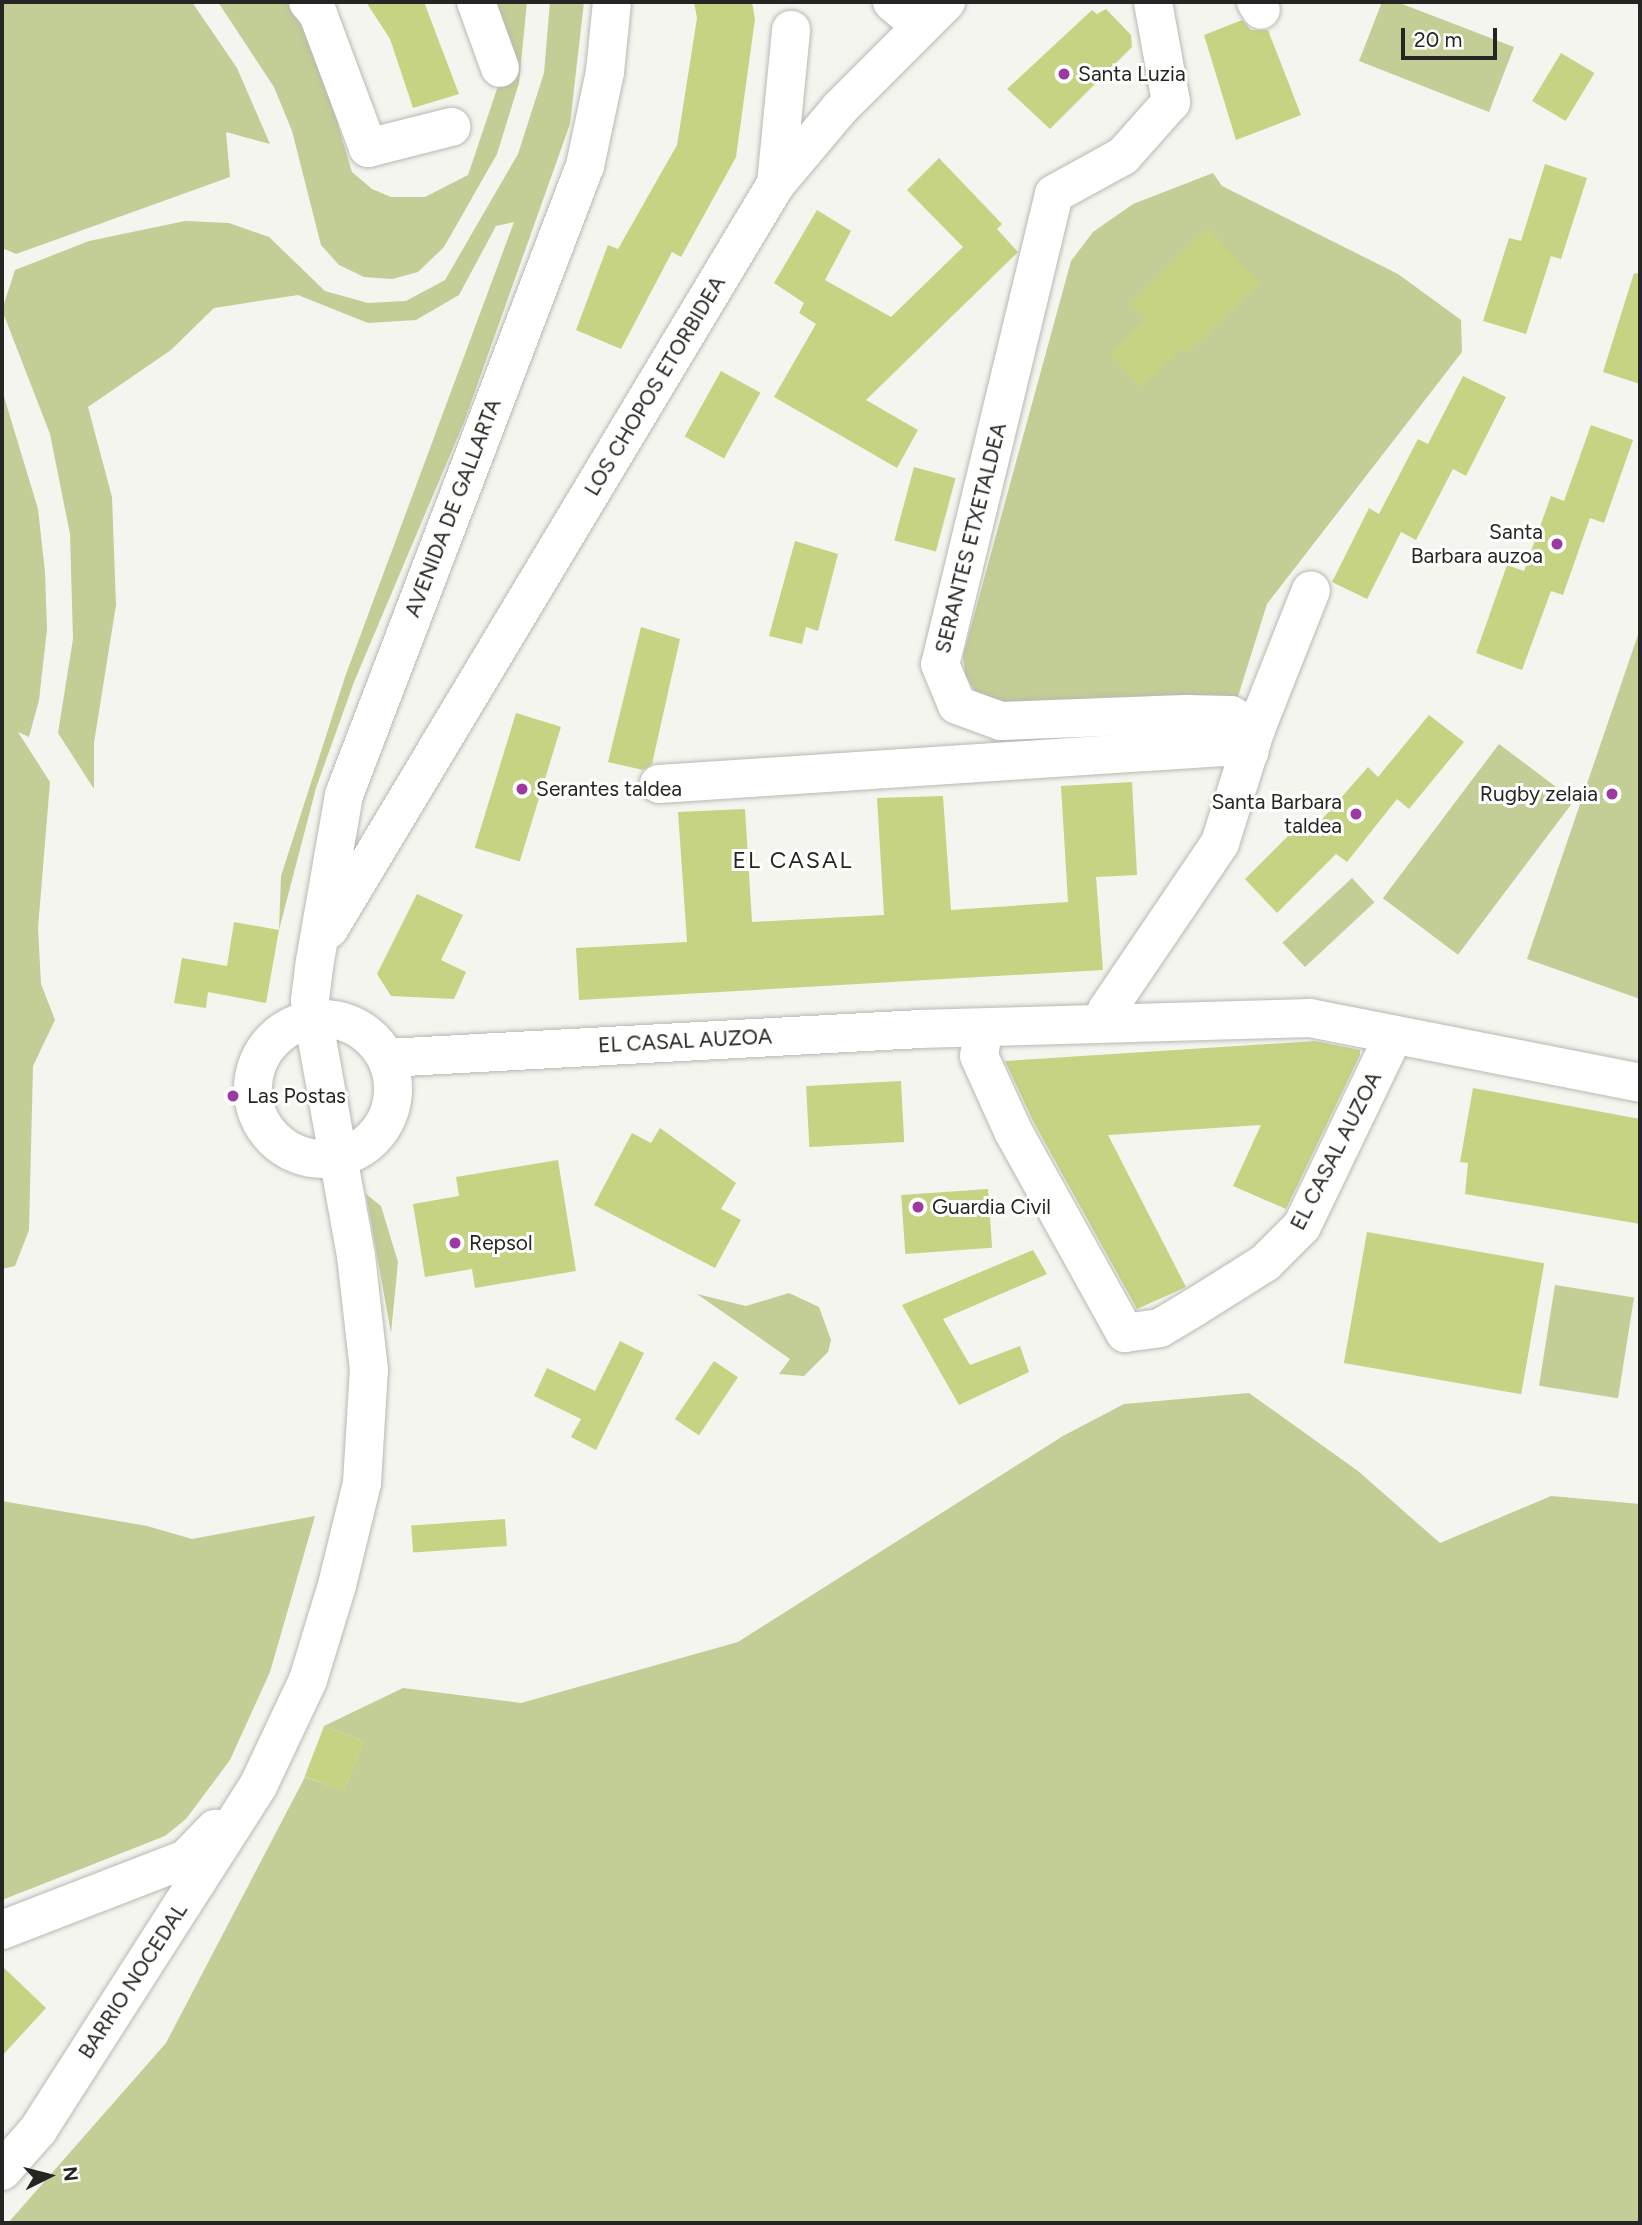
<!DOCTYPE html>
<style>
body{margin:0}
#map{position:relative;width:1642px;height:2225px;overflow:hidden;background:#f4f5ef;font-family:Figtree,sans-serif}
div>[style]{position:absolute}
.green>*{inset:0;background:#c3cd96;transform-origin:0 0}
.building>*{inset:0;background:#c6d383;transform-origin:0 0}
.roads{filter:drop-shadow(0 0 2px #b7b9b3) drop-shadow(0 0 2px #b7b9b3)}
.minor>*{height:38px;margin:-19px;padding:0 19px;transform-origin:19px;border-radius:19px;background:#fff}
.minor>.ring{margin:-19px;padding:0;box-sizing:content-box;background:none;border:38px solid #fff;border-radius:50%}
.dots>*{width:19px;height:19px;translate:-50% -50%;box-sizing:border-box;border:4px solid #fffffe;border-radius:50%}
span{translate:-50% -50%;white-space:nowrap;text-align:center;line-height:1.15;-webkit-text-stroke:6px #fffffe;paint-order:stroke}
.poi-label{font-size:21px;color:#252624}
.left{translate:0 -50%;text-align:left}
.right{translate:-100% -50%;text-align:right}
.street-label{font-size:21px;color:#252624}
.neighbourhood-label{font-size:23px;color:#252624;letter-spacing:2px}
.frame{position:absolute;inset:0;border:4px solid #252624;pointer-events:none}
.north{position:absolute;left:14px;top:2141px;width:70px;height:70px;-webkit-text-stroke:5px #fffffe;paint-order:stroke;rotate:84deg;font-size:19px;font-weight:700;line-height:28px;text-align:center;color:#252624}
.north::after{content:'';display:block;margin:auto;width:24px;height:32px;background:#252624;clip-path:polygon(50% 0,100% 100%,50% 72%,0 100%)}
.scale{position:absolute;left:1401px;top:28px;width:96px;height:32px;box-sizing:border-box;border:4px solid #252624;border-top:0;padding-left:9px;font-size:21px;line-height:24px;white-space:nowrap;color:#252624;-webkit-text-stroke:5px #fffffe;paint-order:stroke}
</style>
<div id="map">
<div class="green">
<i style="clip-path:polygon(2px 2px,192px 2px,237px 68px,270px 144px,226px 132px,230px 177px,16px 254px,2px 248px)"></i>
<i style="clip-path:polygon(218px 2px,289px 2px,307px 27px,345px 122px,338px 125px,352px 172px,372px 189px,391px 197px,425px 197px,468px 175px,504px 68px,480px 2px,527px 2px,519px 83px,497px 154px,444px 247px,418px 272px,392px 279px,364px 277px,339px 265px,321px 245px,292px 131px,274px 87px)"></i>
<i style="clip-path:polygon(550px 2px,584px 2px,570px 124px,464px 422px,354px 682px,316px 788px,279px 930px,281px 876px,345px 677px,514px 222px,496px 226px,459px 295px,416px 320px,368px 323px,298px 295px,214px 308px,171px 350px,88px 407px,112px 497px,116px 605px,94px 743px,94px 789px,58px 733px,73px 639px,70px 534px,50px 434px,2px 310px,15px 270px,89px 241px,185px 221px,229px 223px,269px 237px,325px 291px,368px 303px,406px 301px,445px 280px,518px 154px,544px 73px)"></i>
<i style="clip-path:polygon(1382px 2px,1397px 2px,1514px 47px,1489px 112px,1359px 61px)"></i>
<i style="clip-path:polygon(1213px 173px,1222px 186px,1398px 274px,1461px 320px,1462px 352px,1267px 604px,1234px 709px,1016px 713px,975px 692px,965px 674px,963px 656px,1071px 261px,1093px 232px,1133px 204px)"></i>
<i style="clip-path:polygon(2px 390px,38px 509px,45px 572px,47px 629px,39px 700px,29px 737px,18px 732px,50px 782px,38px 928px,41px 984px,55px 1020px,33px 1066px,29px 1230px,15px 1266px,2px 1269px)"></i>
<i style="clip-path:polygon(1640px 629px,1640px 999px,1527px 959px)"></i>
<i style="left:1499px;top:744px;width:94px;height:193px;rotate:37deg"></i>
<i style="left:1352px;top:878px;width:33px;height:95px;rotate:47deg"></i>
<i style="clip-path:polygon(366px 1194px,381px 1206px,398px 1262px,391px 1333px)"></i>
<i style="left:1555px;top:1285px;width:80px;height:102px;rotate:9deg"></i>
<i style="clip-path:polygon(789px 1293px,819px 1307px,831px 1340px,828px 1352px,804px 1376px,779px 1374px,790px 1359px,697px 1294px,746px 1306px)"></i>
<i style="clip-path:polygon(1249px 1393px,1358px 1471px,1440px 1543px,1551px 1496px,1640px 1504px,1640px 2223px,8px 2223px,166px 2043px,305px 1777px,344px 1791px,363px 1741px,324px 1726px,403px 1688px,521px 1703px,738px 1642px,1063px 1436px,1124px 1404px)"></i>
<i style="clip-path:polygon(2px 1501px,147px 1526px,192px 1539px,315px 1516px,270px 1672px,230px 1760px,186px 1819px,165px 1836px,2px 1900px)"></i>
</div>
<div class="building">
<i style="clip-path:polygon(366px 2px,424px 2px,459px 94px,413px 108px,390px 39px)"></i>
<i style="clip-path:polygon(694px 2px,752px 2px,755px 19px,736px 157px,681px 257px,672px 252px,621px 349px,576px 330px,608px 245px,618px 249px,677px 145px,697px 18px)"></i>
<i style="clip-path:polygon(1106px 9px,1131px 35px,1132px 47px,1050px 129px,1007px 89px,1092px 10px,1097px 14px)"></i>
<i style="clip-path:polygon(1242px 20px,1251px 30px,1268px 30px,1301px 115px,1236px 140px,1204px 35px)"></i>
<i style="left:1561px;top:53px;width:39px;height:56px;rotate:31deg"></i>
<i style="clip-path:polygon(939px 158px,1002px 224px,997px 229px,1018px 252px,866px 400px,918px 430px,897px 468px,774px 397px,816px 324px,799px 313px,804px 303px,774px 283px,817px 210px,851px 231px,825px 280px,891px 317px,963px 247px,907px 190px)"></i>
<i style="clip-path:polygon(1545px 164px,1587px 178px,1561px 259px,1551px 256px,1526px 334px,1483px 321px,1509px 238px,1521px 241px)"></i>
<i style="clip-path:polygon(1207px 228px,1260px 282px,1188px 353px,1183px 348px,1142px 388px,1110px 355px,1146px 319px,1131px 304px)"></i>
<i style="clip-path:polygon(1634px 273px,1640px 274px,1640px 384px,1603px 372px)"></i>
<i style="left:721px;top:371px;width:45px;height:75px;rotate:29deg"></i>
<i style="clip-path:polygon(1463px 376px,1506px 397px,1466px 476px,1453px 469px,1416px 540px,1401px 532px,1367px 599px,1332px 582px,1369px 508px,1379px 514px,1418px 439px,1428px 444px)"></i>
<i style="clip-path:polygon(1591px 425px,1633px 440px,1604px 523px,1590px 518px,1563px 595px,1551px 591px,1522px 670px,1476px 653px,1507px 565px,1524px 571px,1551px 496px,1564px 501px)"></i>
<i style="left:914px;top:467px;width:43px;height:76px;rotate:15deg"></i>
<i style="clip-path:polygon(795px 541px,838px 554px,818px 631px,806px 627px,802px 644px,769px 636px)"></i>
<i style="clip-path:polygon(641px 627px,680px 639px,652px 764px,643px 770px,608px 762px)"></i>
<i style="left:516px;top:713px;width:47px;height:141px;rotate:17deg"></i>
<i style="clip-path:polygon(1429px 715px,1464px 742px,1409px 809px,1397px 799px,1347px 862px,1336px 854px,1277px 913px,1245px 879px,1306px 818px,1317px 825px,1368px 767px,1378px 777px)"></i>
<i style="clip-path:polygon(1132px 782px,1137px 875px,1096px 877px,1103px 970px,579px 1000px,576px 948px,687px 942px,678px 812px,745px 809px,752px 922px,884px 915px,877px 798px,943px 796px,951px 910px,1068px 902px,1061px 786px)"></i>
<i style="clip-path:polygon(417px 894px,463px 915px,441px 960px,466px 972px,454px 999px,391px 996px,377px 974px)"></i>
<i style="clip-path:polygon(234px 922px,279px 930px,266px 1003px,208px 992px,206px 1008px,174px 1003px,182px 958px,227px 966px)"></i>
<i style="clip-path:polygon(1315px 1041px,1360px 1050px,1360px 1055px,1286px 1209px,1233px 1186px,1261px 1125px,1108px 1135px,1186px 1287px,1137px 1309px,1033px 1121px,1005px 1061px)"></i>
<i style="left:901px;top:1081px;width:61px;height:95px;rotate:87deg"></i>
<i style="clip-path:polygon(1473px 1088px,1640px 1119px,1640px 1224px,1465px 1194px,1468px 1163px,1460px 1162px)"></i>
<i style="clip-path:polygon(660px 1128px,736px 1183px,721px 1209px,741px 1220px,715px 1268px,594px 1205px,632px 1133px,651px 1143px)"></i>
<i style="clip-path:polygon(558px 1160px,576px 1271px,475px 1288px,472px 1269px,425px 1277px,413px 1204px,459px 1196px,456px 1177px)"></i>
<i style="left:988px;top:1189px;width:59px;height:87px;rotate:86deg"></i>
<i style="left:1367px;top:1232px;width:180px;height:133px;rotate:10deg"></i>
<i style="clip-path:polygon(1033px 1250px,1047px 1274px,943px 1319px,970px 1365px,1020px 1346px,1029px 1372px,959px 1405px,902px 1305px)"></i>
<i style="clip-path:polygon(620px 1341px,644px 1353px,596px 1450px,571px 1437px,581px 1419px,534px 1396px,547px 1368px,595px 1391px)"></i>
<i style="left:714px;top:1361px;width:29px;height:70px;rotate:34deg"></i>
<i style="left:505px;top:1519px;width:27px;height:94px;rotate:86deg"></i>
<i style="left:324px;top:1726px;width:42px;height:54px;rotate:21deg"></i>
<i style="clip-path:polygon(2px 1966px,46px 2008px,2px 2056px)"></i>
</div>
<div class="roads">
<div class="minor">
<i style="left:308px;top:2px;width:16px;rotate:50deg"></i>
<i style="left:318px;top:14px;width:143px;rotate:69.5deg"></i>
<i style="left:368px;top:148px;width:86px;rotate:-14.2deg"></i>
<i style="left:476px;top:2px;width:70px;rotate:70deg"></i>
<i style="left:892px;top:2px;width:38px;rotate:40deg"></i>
<i style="left:1153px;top:2px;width:102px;rotate:79.8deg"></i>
<i style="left:1171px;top:102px;width:72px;rotate:131.6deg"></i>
<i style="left:1123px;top:156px;width:79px;rotate:151.2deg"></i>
<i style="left:1054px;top:194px;width:484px;rotate:103.6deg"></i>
<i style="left:940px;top:664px;width:44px;rotate:67.5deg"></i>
<i style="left:957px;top:705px;width:47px;rotate:20deg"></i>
<i style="left:1001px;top:721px;width:185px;rotate:-2.2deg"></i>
<i style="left:1186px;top:714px;width:45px;rotate:1.3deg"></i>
<i style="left:1231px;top:715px;width:29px;rotate:29deg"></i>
<i style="left:1256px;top:2px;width:9px;rotate:58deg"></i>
<i style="left:776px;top:184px;width:155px;rotate:-84.4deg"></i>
<i style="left:659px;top:784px;width:565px;rotate:-3.75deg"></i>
<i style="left:1223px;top:747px;width:27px;rotate:10deg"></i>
<i style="left:329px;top:929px;width:869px;rotate:-59.04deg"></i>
<i style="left:776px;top:184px;width:99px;rotate:-49.9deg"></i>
<i style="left:840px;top:108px;width:150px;rotate:-45deg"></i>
<i class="ring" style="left:253px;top:1019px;width:102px;height:102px"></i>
<i style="left:1105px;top:1023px;width:13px;rotate:-81deg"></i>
<i style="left:1107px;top:1010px;width:202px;rotate:-55.9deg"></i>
<i style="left:1220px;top:843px;width:120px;rotate:-72.5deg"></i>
<i style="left:1256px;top:729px;width:149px;rotate:-68.4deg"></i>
<i style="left:983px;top:1029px;width:27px;rotate:98deg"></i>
<i style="left:979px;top:1056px;width:82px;rotate:65.6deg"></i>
<i style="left:1013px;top:1131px;width:231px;rotate:61deg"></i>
<i style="left:1125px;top:1333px;width:35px;rotate:-8deg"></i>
<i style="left:1160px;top:1328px;width:41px;rotate:-31deg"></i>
<i style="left:1195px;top:1307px;width:83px;rotate:-32.2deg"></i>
<i style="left:1265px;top:1263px;width:52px;rotate:-45deg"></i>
<i style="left:1302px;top:1226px;width:212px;rotate:-64.3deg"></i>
<i style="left:387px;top:1058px;width:534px;rotate:-3.11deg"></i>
<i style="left:920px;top:1029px;width:390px;rotate:-1.6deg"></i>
<i style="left:1310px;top:1018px;width:336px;rotate:11.1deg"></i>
<i style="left:2px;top:1930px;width:197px;rotate:-21.1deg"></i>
<i style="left:186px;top:1859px;width:42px;rotate:-46deg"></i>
<i style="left:2px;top:2171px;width:55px;rotate:-48.7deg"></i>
<i style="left:38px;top:2130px;width:408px;rotate:-57.4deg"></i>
<i style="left:258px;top:1786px;width:117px;rotate:-64.7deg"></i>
<i style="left:308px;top:1680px;width:99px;rotate:-73deg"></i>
<i style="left:337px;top:1585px;width:105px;rotate:-76.2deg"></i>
<i style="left:362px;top:1483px;width:113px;rotate:-86.5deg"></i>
<i style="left:369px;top:1370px;width:115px;rotate:-96.5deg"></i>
<i style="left:356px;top:1256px;width:260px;rotate:-100.2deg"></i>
<i style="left:310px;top:1000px;width:39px;rotate:-83deg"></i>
<i style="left:315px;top:961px;width:169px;rotate:-80.1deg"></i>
<i style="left:344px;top:795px;width:674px;rotate:-69.04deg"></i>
<i style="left:585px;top:166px;width:96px;rotate:-78deg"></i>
<i style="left:605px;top:72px;width:70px;rotate:-84.3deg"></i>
</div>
</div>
<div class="dots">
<i style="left:1064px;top:74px;background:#9c3aa1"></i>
<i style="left:1557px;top:544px;background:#9c3aa1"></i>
<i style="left:522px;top:789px;background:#9c3aa1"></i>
<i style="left:1612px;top:794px;background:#9c3aa1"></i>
<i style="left:1356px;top:814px;background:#9c3aa1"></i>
<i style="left:233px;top:1096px;background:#9c3aa1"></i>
<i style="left:918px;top:1207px;background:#9c3aa1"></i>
<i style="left:455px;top:1243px;background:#9c3aa1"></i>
</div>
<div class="poi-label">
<span class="left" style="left:1078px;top:74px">Santa Luzia</span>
<span class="right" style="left:1543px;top:544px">Santa<br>Barbara auzoa</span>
<span class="left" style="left:536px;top:789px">Serantes taldea</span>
<span class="right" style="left:1598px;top:794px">Rugby zelaia</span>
<span class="right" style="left:1342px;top:814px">Santa Barbara<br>taldea</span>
<span class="left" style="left:247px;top:1096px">Las Postas</span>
<span class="left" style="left:932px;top:1207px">Guardia Civil</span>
<span class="left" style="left:469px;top:1243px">Repsol</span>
</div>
<div class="street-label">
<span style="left:655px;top:386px;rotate:-59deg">LOS CHOPOS ETORBIDEA</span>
<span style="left:453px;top:508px;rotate:-69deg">AVENIDA DE GALLARTA</span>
<span style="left:971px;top:538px;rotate:-76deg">SERANTES ETXETALDEA</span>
<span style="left:685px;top:1041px;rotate:-3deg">EL CASAL AUZOA</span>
<span style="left:1336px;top:1151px;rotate:-63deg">EL CASAL AUZOA</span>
<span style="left:133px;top:1981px;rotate:-57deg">BARRIO NOCEDAL</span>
</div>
<div class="neighbourhood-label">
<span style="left:793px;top:860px">EL CASAL</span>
</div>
<div class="frame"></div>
<div class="north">N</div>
<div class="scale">20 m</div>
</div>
